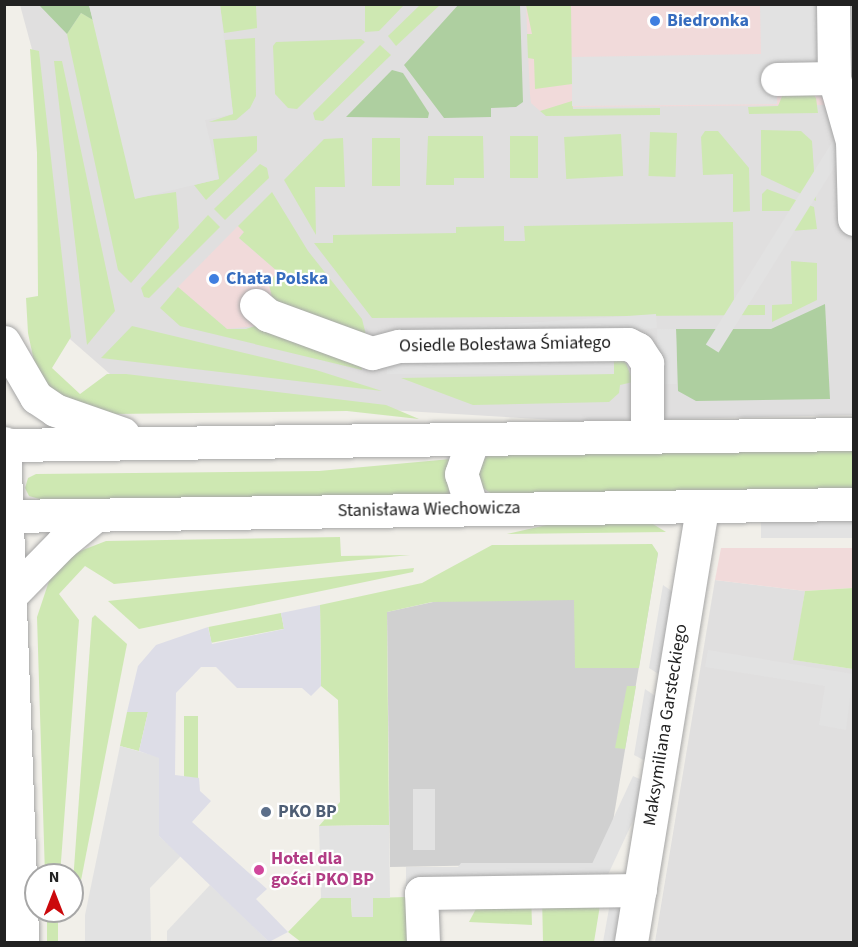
<!DOCTYPE html>
<meta charset="utf-8">
<style>
body{margin:0}
#map{position:relative;width:858px;height:947px;overflow:hidden;background:#f1efe9;font-family:"Source Sans 3",sans-serif}
div>[style]{position:absolute}
.residential>*{inset:0;background:#e0dfdf}
.commercial>*{inset:0;background:#f1dada}
.religious>*{inset:0;background:#d0d0d0}
.grass>*{inset:0;background:#cee8b2;transform-origin:0 0}
.forest>*{inset:0;background:#aecfa0}
.parking>*{inset:0;background:#e2e2e2;transform-origin:0 0}
.plaza>*{inset:0;background:#dddde7}
.roads{filter:drop-shadow(0 0 2px #a6a6a6) drop-shadow(0 0 2px #a6a6a6)}
.minor>*{height:33px;margin:-16.5px;padding:0 16.5px;transform-origin:16.5px;border-radius:16.5px;background:#fff}
.dots>*{width:16px;height:16px;translate:-50% -50%;box-sizing:border-box;border:3px solid #fff;border-radius:50%}
span{translate:-50% -50%;white-space:nowrap;text-align:center;line-height:1.15;-webkit-text-stroke:4.5px #fff;paint-order:stroke}
.shop-label{font-size:18px;color:#366cbe;font-weight:700}
.left{translate:0 -50%;text-align:left}
.street-label{font-size:18px;color:#222}
.service-label{font-size:18px;color:#4e5e75;font-weight:700}
.hotel-label{font-size:18px;color:#b23c85;font-weight:700}
.frame{position:absolute;inset:0;border:6px solid #222;pointer-events:none}
.north{position:absolute;left:24px;top:863px;width:60px;height:60px;box-sizing:border-box;background:#fff;border:2px solid #a7a7a7;border-radius:50%;rotate:0deg;font-size:16px;font-weight:700;line-height:24px;text-align:center;color:#222}
.north::after{content:'';display:block;margin:auto;width:21px;height:27px;background:#cb090c;clip-path:polygon(50% 0,100% 100%,50% 72%,0 100%)}
</style>
<div id="map">
<div class="residential">
<i style="clip-path:polygon(20px 5px,853px 5px,853px 415px,573px 421px,134px 395px,55px 326px,36px 64px)"></i>
<i style="clip-path:polygon(715px 580px,805px 591px,794px 660px,853px 669px,853px 942px,655px 942px)"></i>
</div>
<div class="commercial">
<i style="clip-path:polygon(526px 5px,828px 5px,827px 105px,572px 107px,540px 111px,531px 103px,530px 95px)"></i>
<i style="clip-path:polygon(238px 226px,244px 232px,239px 238px,277px 271px,274px 324px,227px 329px,178px 287px)"></i>
<i style="clip-path:polygon(721px 548px,853px 548px,853px 588px,805px 591px,715px 580px)"></i>
</div>
<div class="religious">
<i style="clip-path:polygon(658px 553px,606px 863px,390px 867px,387px 612px)"></i>
</div>
<div class="grass">
<i style="clip-path:polygon(220px 5px,256px 5px,257px 28px,224px 33px)"></i>
<i style="clip-path:polygon(365px 5px,365px 4px,404px 5px,379px 31px,365px 32px)"></i>
<i style="clip-path:polygon(420px 5px,440px 5px,396px 46px,388px 36px)"></i>
<i style="clip-path:polygon(526px 5px,571px 5px,572px 84px,535px 89px,534px 59px,528px 58px,527px 34px,532px 34px)"></i>
<i style="clip-path:polygon(81px 13px,97px 22px,135px 198px,176px 192px,179px 228px,131px 283px,118px 270px,67px 34px)"></i>
<i style="clip-path:polygon(255px 38px,256px 96px,250px 108px,236px 120px,209px 122px,233px 114px,225px 40px)"></i>
<i style="clip-path:polygon(361px 39px,365px 42px,297px 109px,288px 108px,275px 94px,273px 46px,276px 42px)"></i>
<i style="clip-path:polygon(380px 45px,391px 55px,323px 121px,315px 120px,313px 113px)"></i>
<i style="clip-path:polygon(30px 49px,39px 51px,71px 337px,52px 368px,80px 394px,107px 374px,126px 374px,386px 405px,419px 419px,347px 411px,114px 414px,53px 393px,35px 366px,28px 333px,26px 298px,38px 296px,37px 153px)"></i>
<i style="clip-path:polygon(54px 61px,62px 61px,115px 311px,87px 345px)"></i>
<i style="clip-path:polygon(810px 91px,816px 98px,818px 113px,749px 114px,748px 107px,778px 106px,783px 94px)"></i>
<i style="clip-path:polygon(572px 101px,573px 109px,660px 108px,660px 115px,546px 116px,540px 111px)"></i>
<i style="clip-path:polygon(761px 130px,801px 131px,812px 141px,816px 201px,761px 175px)"></i>
<i style="clip-path:polygon(705px 131px,718px 131px,749px 168px,750px 211px,733px 212px,733px 174px,703px 175px,701px 137px)"></i>
<i style="left:650px;top:132px;width:27px;height:44px;rotate:2deg"></i>
<i style="left:621px;top:134px;width:42px;height:57px;rotate:87deg"></i>
<i style="clip-path:polygon(257px 136px,257px 151px,206px 200px,194px 185px,219px 179px,213px 139px)"></i>
<i style="clip-path:polygon(428px 136px,483px 136px,484px 178px,454px 178px,454px 185px,426px 185px)"></i>
<i style="left:510px;top:136px;width:28px;height:42px"></i>
<i style="clip-path:polygon(343px 138px,345px 187px,315px 187px,316px 235px,284px 180px,324px 139px)"></i>
<i style="left:372px;top:138px;width:28px;height:48px"></i>
<i style="clip-path:polygon(260px 164px,267px 168px,269px 178px,225px 220px,214px 209px)"></i>
<i style="clip-path:polygon(767px 189px,814px 207px,817px 229px,791px 231px,790px 211px,762px 211px,762px 194px)"></i>
<i style="clip-path:polygon(272px 192px,308px 251px,362px 319px,369px 347px,274px 305px,269px 285px,277px 271px,239px 238px,244px 232px,238px 226px)"></i>
<i style="clip-path:polygon(208px 215px,220px 227px,149px 298px,144px 297px,141px 288px)"></i>
<i style="clip-path:polygon(733px 222px,734px 305px,765px 305px,765px 315px,372px 318px,314px 243px,333px 243px,333px 235px,456px 233px,456px 227px,504px 226px,504px 241px,525px 241px,524px 226px)"></i>
<i style="clip-path:polygon(791px 261px,817px 263px,817px 300px,772px 322px,772px 305px,792px 304px)"></i>
<i style="clip-path:polygon(178px 287px,227px 329px,246px 329px,267px 322px,358px 355px,362px 370px,180px 326px,160px 308px)"></i>
<i style="clip-path:polygon(132px 326px,316px 370px,382px 391px,101px 358px)"></i>
<i style="clip-path:polygon(614px 355px,626px 363px,633px 382px,620px 385px,619px 393px,609px 402px,473px 405px,401px 378px,614px 374px)"></i>
<i style="clip-path:polygon(853px 449px,853px 490px,492px 494px,477px 484px,478px 465px,488px 455px)"></i>
<i style="clip-path:polygon(451px 459px,449px 495px,43px 500px,29px 496px,25px 488px,28px 478px,36px 474px,319px 471px)"></i>
<i style="clip-path:polygon(648px 521px,666px 532px,507px 534px,560px 522px)"></i>
<i style="clip-path:polygon(340px 537px,341px 556px,410px 555px,114px 584px,85px 566px,59px 594px,79px 620px,60px 875px,45px 875px,37px 617px,50px 578px,75px 553px,106px 541px)"></i>
<i style="clip-path:polygon(652px 544px,658px 553px,639px 668px,575px 668px,574px 600px,432px 602px,387px 612px,389px 825px,319px 826px,340px 802px,338px 700px,321px 686px,320px 605px,422px 583px,492px 545px)"></i>
<i style="clip-path:polygon(414px 568px,413px 572px,139px 629px,108px 601px)"></i>
<i style="clip-path:polygon(853px 588px,853px 669px,793px 660px,805px 591px)"></i>
<i style="left:281px;top:613px;width:16px;height:74px;rotate:79deg"></i>
<i style="clip-path:polygon(95px 615px,127px 644px,77px 901px,72px 896px,92px 618px)"></i>
<i style="clip-path:polygon(627px 686px,636px 686px,625px 749px,615px 748px)"></i>
<i style="clip-path:polygon(127px 712px,148px 712px,139px 751px,120px 746px)"></i>
<i style="left:184px;top:716px;width:14px;height:62px"></i>
<i style="clip-path:polygon(531px 895px,532px 925px,469px 922px,478px 905px)"></i>
<i style="clip-path:polygon(542px 895px,601px 899px,594px 942px,543px 942px)"></i>
<i style="clip-path:polygon(406px 897px,407px 942px,301px 942px,288px 932px,321px 898px,351px 898px,352px 917px,373px 917px,373px 898px)"></i>
<i style="left:47px;top:911px;width:11px;height:31px"></i>
</div>
<div class="forest">
<i style="clip-path:polygon(459px 4px,520px 5px,523px 102px,516px 107px,491px 108px,491px 117px,444px 118px,404px 65px)"></i>
<i style="clip-path:polygon(39px 5px,89px 5px,93px 20px,81px 13px,67px 34px)"></i>
<i style="clip-path:polygon(392px 70px,403px 73px,429px 113px,428px 118px,346px 117px)"></i>
<i style="clip-path:polygon(825px 304px,830px 399px,696px 401px,678px 391px,676px 329px,771px 329px)"></i>
</div>
<div class="parking">
<i style="clip-path:polygon(89px 5px,220px 5px,233px 114px,205px 120px,219px 179px,135px 199px)"></i>
<i style="clip-path:polygon(760px 5px,818px 5px,819px 67px,777px 68px,777px 104px,572px 106px,572px 57px,761px 54px)"></i>
<i style="left:833px;top:141px;width:15px;height:240px;rotate:32deg"></i>
<i style="left:656px;top:314px;width:14px;height:284px;rotate:86deg"></i>
<i style="left:676px;top:329px;width:55px;height:19px;rotate:89deg"></i>
<i style="left:614px;top:355px;width:19px;height:227px;rotate:90deg"></i>
<i style="left:853px;top:518px;width:20px;height:92px;rotate:90deg"></i>
<i style="clip-path:polygon(663px 585px,682px 598px,668px 680px,649px 668px)"></i>
<i style="clip-path:polygon(708px 650px,853px 674px,846px 730px,819px 725px,825px 686px,705px 667px)"></i>
<i style="clip-path:polygon(645px 689px,664px 702px,653px 765px,634px 755px)"></i>
<i style="clip-path:polygon(120px 746px,159px 757px,159px 836px,181px 856px,150px 888px,151px 942px,85px 942px,85px 915px)"></i>
<i style="left:633px;top:776px;width:19px;height:102px;rotate:25deg"></i>
<i style="left:413px;top:789px;width:22px;height:61px"></i>
<i style="clip-path:polygon(389px 825px,390px 898px,373px 898px,373px 917px,352px 917px,351px 898px,321px 898px,319px 826px)"></i>
<i style="clip-path:polygon(461px 863px,606px 863px,597px 883px,406px 886px,406px 867px,458px 867px)"></i>
<i style="clip-path:polygon(210px 885px,223px 897px,269px 942px,167px 942px,167px 931px)"></i>
<i style="clip-path:polygon(610px 903px,629px 911px,624px 942px,603px 942px)"></i>
</div>
<div class="plaza">
<i style="clip-path:polygon(320px 605px,321px 686px,311px 696px,302px 688px,237px 688px,216px 667px,201px 667px,176px 693px,175px 775px,199px 778px,200px 791px,211px 801px,192px 822px,267px 889px,256px 899px,288px 932px,269px 942px,159px 836px,159px 758px,139px 751px,148px 712px,127px 712px,138px 666px,156px 645px,208px 627px,212px 644px,284px 629px,281px 613px)"></i>
</div>
<div class="roads">
<div class="minor">
<i style="left:833px;top:4px;width:74px;rotate:89.2deg"></i>
<i style="left:834px;top:78px;width:66px;rotate:74.1deg"></i>
<i style="left:852px;top:141px;width:78px;rotate:88.5deg"></i>
<i style="left:777px;top:79px;width:57px;rotate:-1deg"></i>
<i style="left:256px;top:305px;width:16px;rotate:40deg"></i>
<i style="left:268px;top:315px;width:111px;rotate:20.1deg"></i>
<i style="left:372px;top:353px;width:28px;rotate:-15deg"></i>
<i style="left:399px;top:346px;width:229px;rotate:-0.5deg"></i>
<i style="left:628px;top:344px;width:11px;rotate:27deg"></i>
<i style="left:638px;top:349px;width:17px;rotate:57deg"></i>
<i style="left:647px;top:363px;width:74px;rotate:90deg"></i>
<i style="left:4px;top:342px;width:64px;rotate:59.8deg"></i>
<i style="left:36px;top:397px;width:23px;rotate:34deg"></i>
<i style="left:55px;top:410px;width:72px;rotate:19.4deg"></i>
<i style="left:4px;top:443px;width:499px;rotate:87.9deg"></i>
<i style="left:4px;top:445px;width:850px;rotate:-0.74deg"></i>
<i style="left:472px;top:509px;width:37px;rotate:-107deg"></i>
<i style="left:461px;top:474px;width:36px;rotate:-71deg"></i>
<i style="left:4px;top:516px;width:850px;rotate:-0.81deg"></i>
<i style="left:9px;top:597px;width:76px;rotate:-45.5deg"></i>
<i style="left:62px;top:543px;width:44px;rotate:-39.5deg"></i>
<i style="left:423px;top:942px;width:49px;rotate:-92.3deg"></i>
<i style="left:421px;top:893px;width:219px;rotate:-0.8deg"></i>
<i style="left:631px;top:942px;width:441px;rotate:-80.7deg"></i>
</div>
</div>
<div class="dots">
<i style="left:655px;top:21px;background:#3f7fe0"></i>
<i style="left:214px;top:279px;background:#3f7fe0"></i>
<i style="left:266px;top:812px;background:#5c6f8a"></i>
<i style="left:259px;top:870px;background:#d1479c"></i>
</div>
<div class="shop-label">
<span class="left" style="left:667px;top:21px">Biedronka</span>
<span class="left" style="left:226px;top:279px">Chata Polska</span>
</div>
<div class="street-label">
<span style="left:505px;top:345px;rotate:-1deg">Osiedle Bolesława Śmiałego</span>
<span style="left:429px;top:510px;rotate:-1deg">Stanisława Wiechowicza</span>
<span style="left:666px;top:725px;rotate:-81deg">Maksymiliana Garsteckiego</span>
</div>
<div class="service-label">
<span class="left" style="left:278px;top:812px">PKO BP</span>
</div>
<div class="hotel-label">
<span class="left" style="left:271px;top:870px">Hotel dla<br>gości PKO BP</span>
</div>
<div class="frame"></div>
<div class="north">N</div>
</div>
